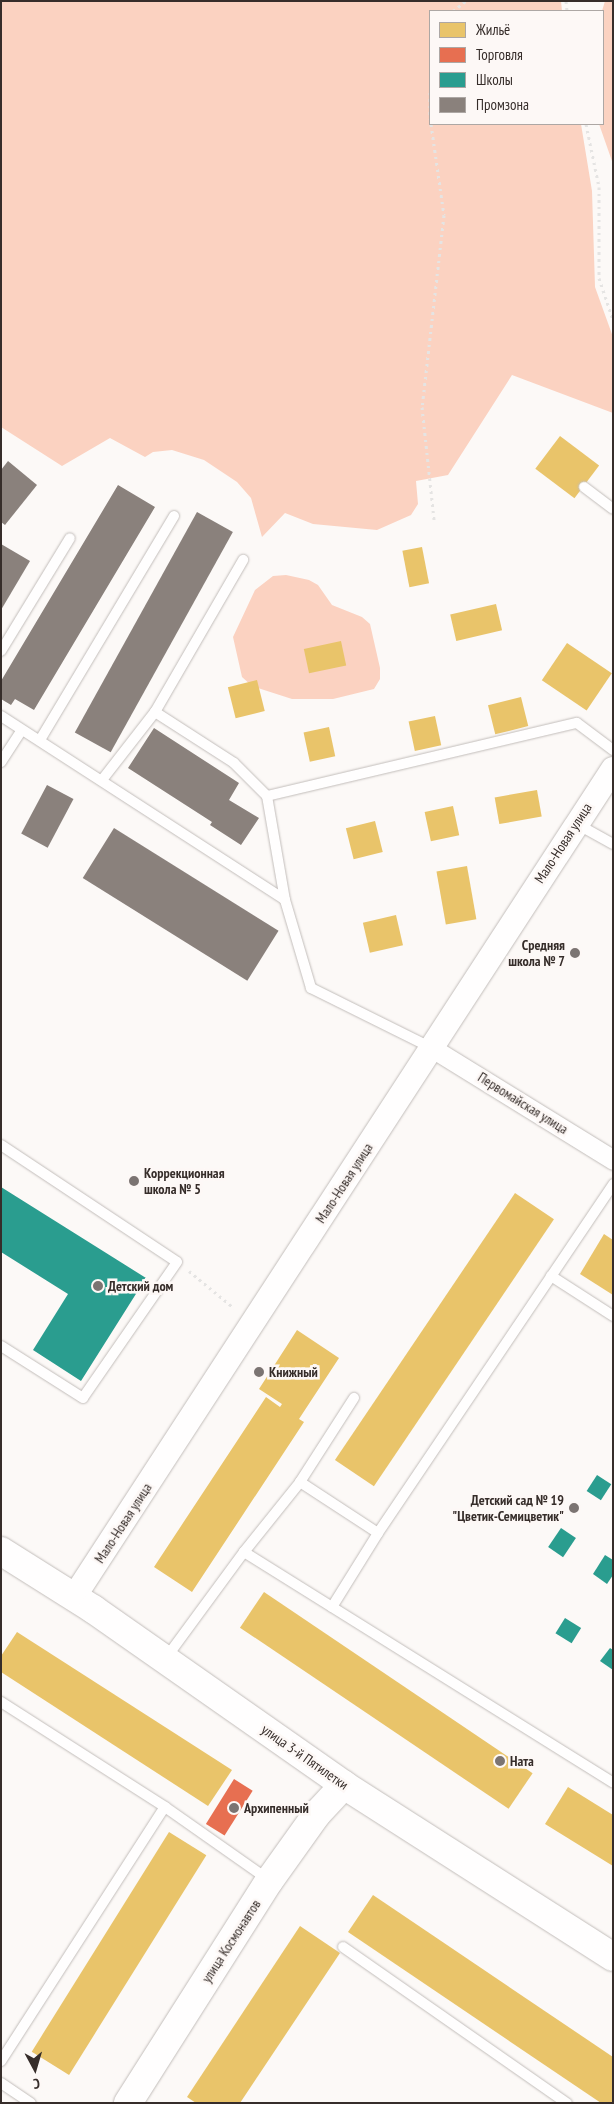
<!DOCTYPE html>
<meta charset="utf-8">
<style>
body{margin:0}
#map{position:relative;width:614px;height:2104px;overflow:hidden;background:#fcf9f7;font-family:"PT Sans Narrow",sans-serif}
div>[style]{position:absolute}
.green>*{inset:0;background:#fbd2c1}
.homes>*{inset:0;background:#e9c46a;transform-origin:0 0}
.shops>*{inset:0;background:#e76f51;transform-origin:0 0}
.schools>*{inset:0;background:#2a9d8f;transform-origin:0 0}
.industry>*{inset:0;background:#8a817c;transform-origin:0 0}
.path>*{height:3px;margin-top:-1.5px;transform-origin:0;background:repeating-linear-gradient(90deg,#e5e4e3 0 2.5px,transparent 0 6.5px)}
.roads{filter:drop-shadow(0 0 1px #c2bdba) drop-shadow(0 0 1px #c2bdba)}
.service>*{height:10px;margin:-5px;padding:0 5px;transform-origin:5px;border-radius:5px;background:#fffefe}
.minor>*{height:19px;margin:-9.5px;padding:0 9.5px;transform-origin:9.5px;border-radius:9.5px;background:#fffefe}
.tertiary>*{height:24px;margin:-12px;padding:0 12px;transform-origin:12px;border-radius:12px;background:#fffefe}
.secondary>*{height:28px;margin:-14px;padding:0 14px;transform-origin:14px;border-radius:14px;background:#fffefe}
.primary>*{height:28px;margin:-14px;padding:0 14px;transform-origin:14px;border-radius:14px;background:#fffefe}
.dots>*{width:14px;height:14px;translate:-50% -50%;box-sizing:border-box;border:2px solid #fdf8f6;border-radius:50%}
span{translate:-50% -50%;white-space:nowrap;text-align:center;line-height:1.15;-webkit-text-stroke:5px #fdf8f6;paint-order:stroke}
.street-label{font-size:14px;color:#362d2a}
.poi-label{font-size:14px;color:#362d2a;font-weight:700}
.right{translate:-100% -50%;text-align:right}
.left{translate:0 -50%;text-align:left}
.frame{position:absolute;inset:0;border:2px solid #362d2a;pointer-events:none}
.legend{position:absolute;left:429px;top:10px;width:175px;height:115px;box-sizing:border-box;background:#fdf8f6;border:1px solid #ada7a4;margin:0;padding:6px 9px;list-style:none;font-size:15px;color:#362d2a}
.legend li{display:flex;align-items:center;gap:10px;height:25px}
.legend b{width:25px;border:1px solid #ada7a4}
.north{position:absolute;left:10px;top:2044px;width:50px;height:50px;-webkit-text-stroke:4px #fdf8f6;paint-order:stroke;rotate:174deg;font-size:14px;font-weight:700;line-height:20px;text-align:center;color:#362d2a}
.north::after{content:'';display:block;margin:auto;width:18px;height:22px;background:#362d2a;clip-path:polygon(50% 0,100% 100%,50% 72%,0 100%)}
</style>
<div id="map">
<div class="green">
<i style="clip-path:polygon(1px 1px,561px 1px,562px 11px,430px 11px,430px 124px,581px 124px,592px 191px,595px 287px,613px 337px,613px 413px,512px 375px,448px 475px,416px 481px,418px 504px,411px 515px,377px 530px,313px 524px,285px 513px,262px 537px,251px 498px,237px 482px,204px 460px,172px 450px,153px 452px,145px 457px,110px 438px,62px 466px,1px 427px)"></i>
<i style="clip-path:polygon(605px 1px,613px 1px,613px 164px,599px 124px,603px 124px,602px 11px)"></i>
<i style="clip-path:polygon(286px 575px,309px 580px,318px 585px,332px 605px,362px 617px,370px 624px,380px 668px,380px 679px,374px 689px,333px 699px,292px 699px,252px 686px,242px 677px,233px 637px,255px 590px,273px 576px)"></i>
</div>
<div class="homes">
<i style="left:560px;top:436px;width:49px;height:41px;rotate:37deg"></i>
<i style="left:422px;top:547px;width:37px;height:20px;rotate:79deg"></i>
<i style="left:496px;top:604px;width:27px;height:47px;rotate:77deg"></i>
<i style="left:341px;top:641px;width:25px;height:38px;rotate:78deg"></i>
<i style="left:567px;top:643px;width:54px;height:45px;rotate:34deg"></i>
<i style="left:257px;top:680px;width:32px;height:30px;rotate:76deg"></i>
<i style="left:521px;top:697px;width:30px;height:34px;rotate:76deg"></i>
<i style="left:435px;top:716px;width:30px;height:27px;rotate:78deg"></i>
<i style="left:329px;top:727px;width:30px;height:26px;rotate:78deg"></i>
<i style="left:537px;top:790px;width:27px;height:43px;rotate:80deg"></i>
<i style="left:453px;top:806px;width:30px;height:29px;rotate:78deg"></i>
<i style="left:375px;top:821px;width:32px;height:30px;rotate:76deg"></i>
<i style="left:467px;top:866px;width:54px;height:31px;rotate:80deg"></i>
<i style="left:396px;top:915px;width:31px;height:34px;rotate:77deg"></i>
<i style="left:515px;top:1193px;width:47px;height:322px;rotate:34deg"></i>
<i style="clip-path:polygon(604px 1234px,613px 1240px,613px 1295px,580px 1274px)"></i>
<i style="clip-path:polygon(297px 1330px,339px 1358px,299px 1419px,304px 1422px,192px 1592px,154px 1567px,266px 1397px,280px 1407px,282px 1404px,259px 1389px)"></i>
<i style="left:264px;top:1592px;width:324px;height:43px;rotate:34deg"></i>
<i style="clip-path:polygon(17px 1632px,232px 1770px,208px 1806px,1px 1672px,1px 1656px)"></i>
<i style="clip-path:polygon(568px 1787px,613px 1815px,613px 1866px,545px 1824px)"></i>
<i style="left:169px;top:1832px;width:44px;height:259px;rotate:32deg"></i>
<i style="clip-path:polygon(373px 1895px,613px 2057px,613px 2103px,601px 2103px,348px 1932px)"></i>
<i style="clip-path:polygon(300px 1926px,340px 1953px,240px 2103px,196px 2103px,187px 2097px)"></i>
</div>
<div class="shops">
<i style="left:234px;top:1779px;width:22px;height:53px;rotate:32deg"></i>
</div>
<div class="schools">
<i style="clip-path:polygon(1px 1187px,146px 1278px,81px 1381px,33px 1350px,68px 1294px,1px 1252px)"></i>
<i style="left:597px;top:1475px;width:17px;height:19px;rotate:33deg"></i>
<i style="left:561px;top:1528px;width:18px;height:23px;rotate:34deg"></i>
<i style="clip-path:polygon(605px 1555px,613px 1560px,613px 1575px,607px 1584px,593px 1574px)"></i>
<i style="left:565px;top:1618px;width:19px;height:18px;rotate:32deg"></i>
<i style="clip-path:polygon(610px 1648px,613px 1650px,613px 1670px,600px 1661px)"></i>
</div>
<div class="industry">
<i style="clip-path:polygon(8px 461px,37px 485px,5px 525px,1px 522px,1px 470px)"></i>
<i style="clip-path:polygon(118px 485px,155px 507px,34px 710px,15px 699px,11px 705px,1px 699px,1px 681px)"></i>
<i style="left:197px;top:512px;width:41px;height:252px;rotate:29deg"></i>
<i style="clip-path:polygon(1px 544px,30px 561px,1px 610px)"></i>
<i style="clip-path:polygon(154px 728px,239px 783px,229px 800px,259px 818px,241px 845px,210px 825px,212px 822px,128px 768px)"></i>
<i style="left:47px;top:785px;width:30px;height:55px;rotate:28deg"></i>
<i style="left:114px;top:828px;width:194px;height:59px;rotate:32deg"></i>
</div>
<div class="path">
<i style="left:566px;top:1px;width:10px;rotate:84deg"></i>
<i style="left:453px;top:11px;width:16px;rotate:-38deg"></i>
<i style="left:430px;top:92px;width:27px;rotate:90deg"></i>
<i style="left:431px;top:124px;width:92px;rotate:81.9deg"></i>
<i style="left:444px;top:215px;width:193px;rotate:96.5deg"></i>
<i style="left:422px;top:407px;width:114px;rotate:83.9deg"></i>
<i style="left:586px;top:124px;width:64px;rotate:78.3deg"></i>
<i style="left:599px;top:187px;width:91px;rotate:90deg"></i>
<i style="left:599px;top:278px;width:44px;rotate:71.6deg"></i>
<i style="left:189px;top:1271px;width:58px;rotate:39.4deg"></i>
</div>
<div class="roads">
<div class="service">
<i style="left:584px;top:487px;width:36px;rotate:37deg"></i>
<i style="left:1px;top:651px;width:132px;rotate:-58.6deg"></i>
<i style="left:155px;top:712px;width:94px;rotate:32.8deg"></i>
<i style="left:234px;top:763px;width:47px;rotate:45deg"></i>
<i style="left:267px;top:796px;width:106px;rotate:80.2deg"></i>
<i style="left:285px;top:900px;width:92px;rotate:73.5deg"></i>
<i style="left:311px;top:988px;width:135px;rotate:26.4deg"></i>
<i style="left:1px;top:716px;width:338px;rotate:32.9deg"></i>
<i style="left:40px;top:740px;width:261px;rotate:-59.1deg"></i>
<i style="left:1px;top:762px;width:38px;rotate:-57deg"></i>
<i style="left:102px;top:780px;width:86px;rotate:-52.1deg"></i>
<i style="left:155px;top:712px;width:176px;rotate:-59.9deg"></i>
<i style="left:267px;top:796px;width:318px;rotate:-13.3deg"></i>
<i style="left:577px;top:723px;width:45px;rotate:36.9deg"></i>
<i style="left:577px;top:824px;width:41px;rotate:29.1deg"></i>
<i style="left:1px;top:1145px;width:211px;rotate:33.6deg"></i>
<i style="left:177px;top:1262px;width:165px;rotate:124.7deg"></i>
<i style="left:83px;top:1398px;width:97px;rotate:-147.6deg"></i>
<i style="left:551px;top:1276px;width:74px;rotate:32.8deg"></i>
<i style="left:300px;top:1482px;width:93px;rotate:33.2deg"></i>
<i style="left:244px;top:1552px;width:90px;rotate:-51.3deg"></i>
<i style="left:300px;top:1482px;width:100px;rotate:-57.3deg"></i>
<i style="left:332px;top:1607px;width:87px;rotate:-58.1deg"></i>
<i style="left:378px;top:1533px;width:421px;rotate:-56deg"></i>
<i style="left:166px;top:1658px;width:132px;rotate:-53.7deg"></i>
<i style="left:244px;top:1552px;width:435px;rotate:32deg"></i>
<i style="left:1px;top:1702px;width:195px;rotate:32.6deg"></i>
<i style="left:165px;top:1807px;width:127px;rotate:35.1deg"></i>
<i style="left:343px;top:1947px;width:273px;rotate:34.9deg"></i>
<i style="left:1px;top:2061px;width:302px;rotate:-57.2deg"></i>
<i style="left:1px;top:2083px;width:36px;rotate:34deg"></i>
</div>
<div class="minor">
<i style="left:432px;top:1048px;width:213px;rotate:31.7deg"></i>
</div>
<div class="tertiary">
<i style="left:74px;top:1597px;width:988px;rotate:-56.94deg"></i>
</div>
<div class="secondary">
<i style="left:128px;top:2103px;width:263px;rotate:-57.6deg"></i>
<i style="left:269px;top:1881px;width:81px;rotate:-54.5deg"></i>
<i style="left:316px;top:1815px;width:41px;rotate:-47deg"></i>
</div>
<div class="primary">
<i style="left:1px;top:1551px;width:109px;rotate:32.2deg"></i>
<i style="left:93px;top:1609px;width:307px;rotate:35deg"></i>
<i style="left:344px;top:1785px;width:319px;rotate:32.6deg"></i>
</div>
</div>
<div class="dots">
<i style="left:575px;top:953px;background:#7b7472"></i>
<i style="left:134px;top:1181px;background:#7b7472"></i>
<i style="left:98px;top:1286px;background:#7b7472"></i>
<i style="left:259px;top:1372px;background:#7b7472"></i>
<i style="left:574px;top:1508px;background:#7b7472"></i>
<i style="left:500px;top:1761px;background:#7b7472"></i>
<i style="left:234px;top:1808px;background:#7b7472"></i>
</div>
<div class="street-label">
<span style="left:563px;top:843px;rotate:-57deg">Мало-Новая улица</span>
<span style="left:523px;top:1103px;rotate:32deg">Первомайская улица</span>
<span style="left:344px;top:1183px;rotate:-57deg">Мало-Новая улица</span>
<span style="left:123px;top:1523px;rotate:-57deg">Мало-Новая улица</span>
<span style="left:305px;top:1757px;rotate:35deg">улица 3-й Пятилетки</span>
<span style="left:231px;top:1941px;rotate:-57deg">улица Космонавтов</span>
</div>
<div class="poi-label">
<span class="right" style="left:565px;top:953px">Средняя<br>школа № 7</span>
<span class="left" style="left:144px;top:1181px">Коррекционная<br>школа № 5</span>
<span class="left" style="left:108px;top:1286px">Детский дом</span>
<span class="left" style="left:269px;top:1372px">Книжный</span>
<span class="right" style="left:564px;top:1508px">Детский сад № 19<br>"Цветик-Семицветик"</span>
<span class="left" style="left:510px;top:1761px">Ната</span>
<span class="left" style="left:244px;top:1808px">Архипенный</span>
</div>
<div class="frame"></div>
<ul class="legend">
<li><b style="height:14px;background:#e9c46a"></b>Жильё</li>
<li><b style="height:14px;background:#e76f51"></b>Торговля</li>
<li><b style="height:14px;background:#2a9d8f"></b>Школы</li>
<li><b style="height:14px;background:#8a817c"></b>Промзона</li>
</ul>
<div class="north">С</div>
</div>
